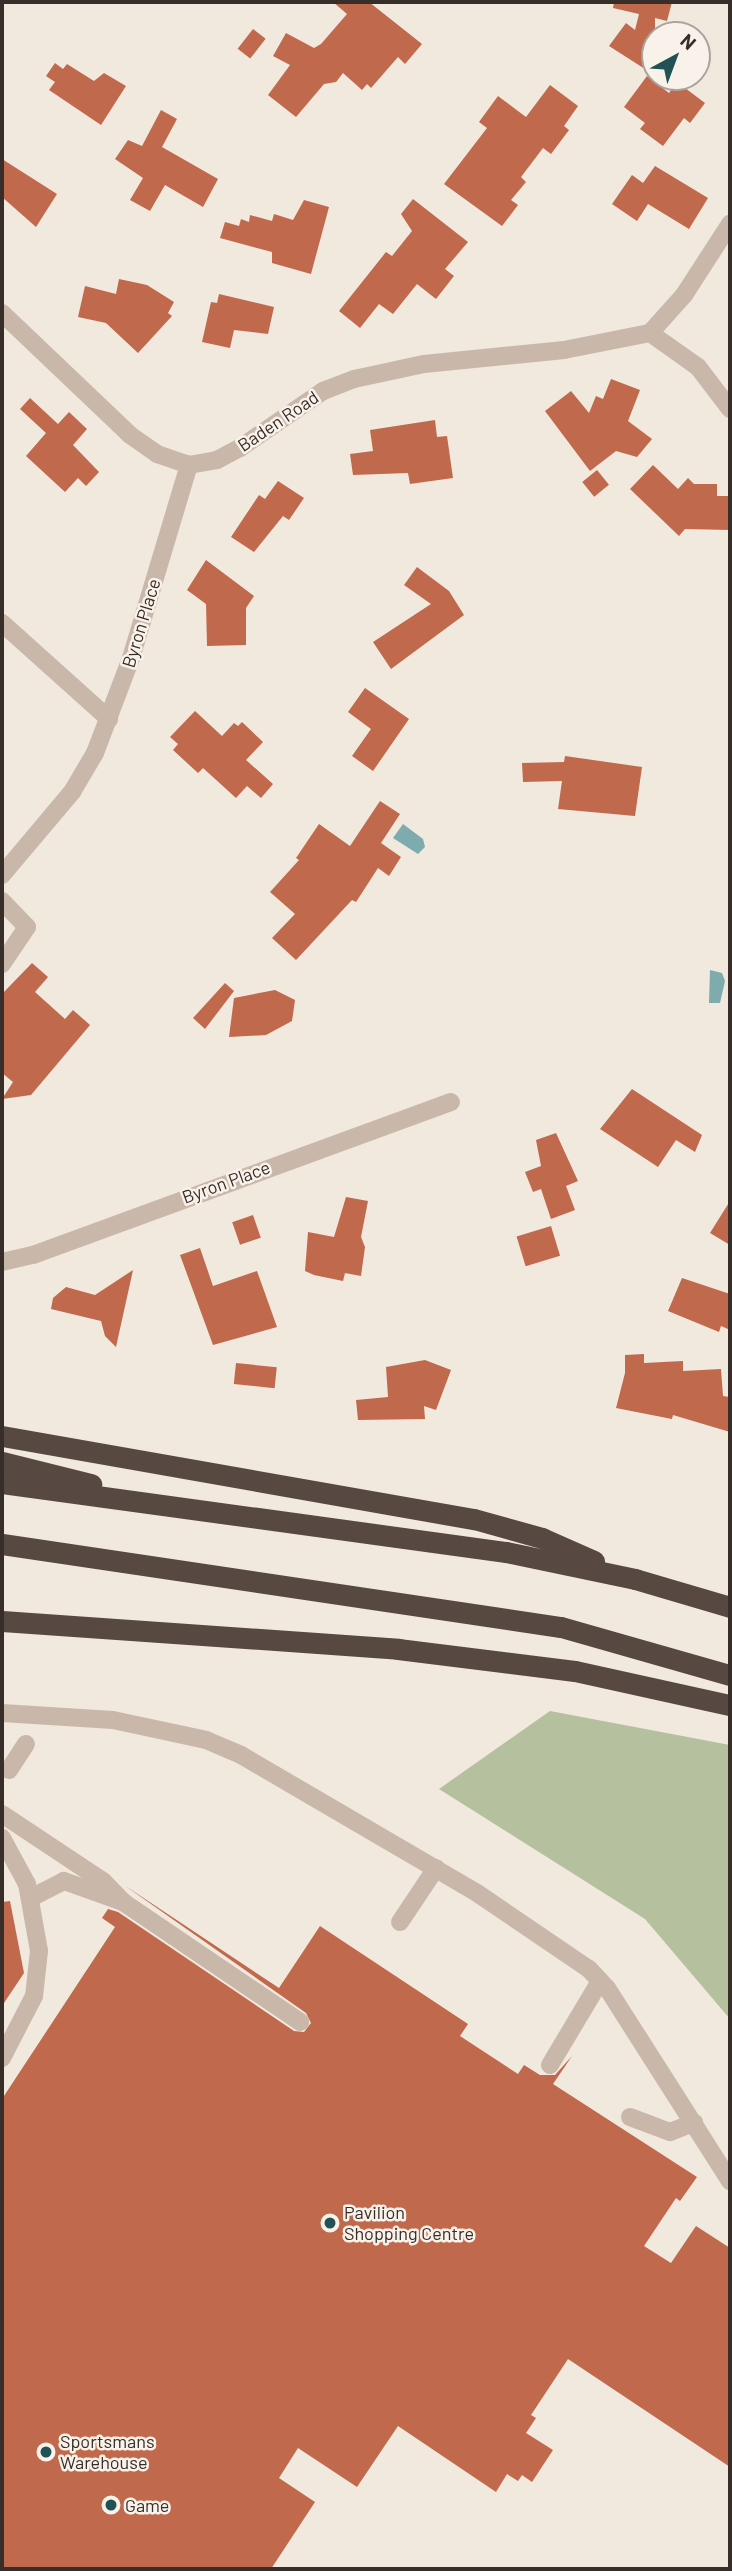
<!DOCTYPE html>
<style>
body{margin:0}
#map{position:relative;width:732px;height:2571px;overflow:hidden;background:#f1e8de;font-family:Barlow,sans-serif}
div>[style]{position:absolute}
.green>*{inset:0;background:#b5c09e}
.water>*{inset:0;background:#7eabad}
.building>*{inset:0;background:#c0694d;transform-origin:0 0}
.minor>*{height:18px;margin:-9px;padding:0 9px;transform-origin:9px;border-radius:9px;background:#c9b8aa}
.highway>*{height:21px;margin:-10.5px;padding:0 10.5px;transform-origin:10.5px;border-radius:10.5px;background:#574841}
.dots>*{width:19px;height:19px;translate:-50% -50%;box-sizing:border-box;border:4px solid #f9f2ea;border-radius:50%}
span{translate:-50% -50%;white-space:nowrap;text-align:center;line-height:1.15;-webkit-text-stroke:5px #f9f2ea;paint-order:stroke}
.street-label{font-size:18px;color:#372d29}
.poi-label{font-size:18px;color:#372d29}
.left{translate:0 -50%;text-align:left}
.frame{position:absolute;inset:0;border:4px solid #372d29;pointer-events:none}
.north{position:absolute;left:641px;top:21px;width:70px;height:70px;box-sizing:border-box;background:#f9f2ea;border:2px solid #aba39d;border-radius:50%;rotate:41deg;font-size:19px;font-weight:700;line-height:28px;text-align:center;color:#372d29}
.north::after{content:'';display:block;margin:auto;width:24px;height:32px;background:#215356;clip-path:polygon(50% 0,100% 100%,50% 72%,0 100%)}
</style>
<div id="map">
<div class="green">
<i style="clip-path:polygon(550px 1711px,730px 1745px,730px 2019px,645px 1919px,439px 1789px)"></i>
</div>
<div class="water">
<i style="clip-path:polygon(403px 824px,423px 839px,425px 847px,418px 854px,393px 838px)"></i>
<i style="clip-path:polygon(710px 970px,722px 973px,725px 981px,720px 1003px,709px 1003px)"></i>
</div>
<div class="building">
<i style="clip-path:polygon(333px 2px,369px 2px,422px 44px,405px 64px,398px 57px,371px 88px,367px 84px,362px 90px,343px 73px,336px 82px,324px 84px,296px 117px,268px 95px,290px 65px,273px 56px,286px 33px,314px 48px,321px 44px,347px 14px)"></i>
<i style="clip-path:polygon(614px 2px,672px 2px,667px 21px,655px 18px,655px 56px,645px 69px,609px 46px,626px 23px,635px 30px,639px 14px,613px 8px)"></i>
<i style="left:253px;top:29px;width:16px;height:25px;rotate:38deg"></i>
<i style="clip-path:polygon(55px 63px,63px 69px,67px 64px,94px 81px,104px 73px,126px 86px,101px 125px,49px 90px,55px 82px,46px 76px)"></i>
<i style="clip-path:polygon(647px 76px,669px 93px,677px 82px,705px 103px,690px 123px,684px 118px,663px 146px,640px 129px,645px 123px,624px 107px)"></i>
<i style="clip-path:polygon(550px 85px,578px 106px,564px 126px,569px 130px,551px 154px,543px 148px,521px 177px,526px 182px,511px 200px,518px 205px,502px 226px,444px 184px,487px 128px,479px 122px,498px 96px,526px 117px)"></i>
<i style="clip-path:polygon(161px 110px,177px 119px,162px 147px,218px 179px,203px 207px,165px 185px,150px 211px,130px 200px,143px 178px,115px 159px,128px 140px,142px 146px)"></i>
<i style="clip-path:polygon(2px 159px,57px 194px,36px 227px,2px 197px)"></i>
<i style="clip-path:polygon(655px 166px,708px 198px,689px 229px,648px 204px,637px 221px,612px 204px,632px 175px,643px 183px)"></i>
<i style="clip-path:polygon(413px 199px,468px 242px,445px 269px,454px 276px,436px 299px,417px 284px,393px 314px,379px 304px,360px 328px,339px 311px,386px 252px,392px 256px,412px 231px,401px 214px)"></i>
<i style="clip-path:polygon(304px 200px,329px 207px,311px 274px,272px 263px,272px 252px,220px 238px,225px 222px,239px 226px,241px 219px,249px 222px,250px 215px,272px 221px,274px 214px,293px 220px)"></i>
<i style="clip-path:polygon(119px 279px,147px 285px,174px 302px,168px 313px,172px 316px,138px 353px,106px 323px,78px 317px,85px 286px,116px 294px)"></i>
<i style="clip-path:polygon(219px 294px,274px 307px,268px 334px,234px 330px,230px 348px,202px 342px,211px 302px,217px 303px)"></i>
<i style="clip-path:polygon(611px 379px,640px 390px,628px 421px,652px 439px,637px 457px,616px 451px,590px 471px,545px 411px,571px 391px,589px 413px,596px 396px,603px 399px)"></i>
<i style="clip-path:polygon(30px 398px,58px 424px,69px 412px,87px 429px,73px 445px,99px 472px,86px 486px,78px 478px,65px 492px,26px 456px,46px 433px,20px 409px)"></i>
<i style="clip-path:polygon(435px 420px,437px 437px,447px 436px,453px 478px,410px 484px,408px 473px,353px 475px,350px 454px,373px 451px,370px 430px)"></i>
<i style="clip-path:polygon(653px 465px,678px 489px,688px 478px,694px 484px,717px 484px,717px 496px,730px 496px,730px 530px,685px 529px,679px 536px,630px 489px)"></i>
<i style="left:597px;top:470px;width:19px;height:19px;rotate:51deg"></i>
<i style="clip-path:polygon(278px 481px,304px 498px,289px 520px,283px 516px,254px 552px,231px 537px,259px 495px,265px 499px)"></i>
<i style="clip-path:polygon(206px 560px,254px 596px,246px 608px,246px 645px,207px 646px,206px 604px,187px 590px)"></i>
<i style="clip-path:polygon(417px 567px,449px 591px,464px 615px,391px 669px,373px 642px,431px 604px,404px 585px)"></i>
<i style="clip-path:polygon(365px 688px,409px 719px,373px 771px,352px 756px,371px 729px,348px 712px)"></i>
<i style="clip-path:polygon(195px 711px,222px 736px,234px 723px,238px 726px,242px 722px,263px 742px,246px 760px,273px 784px,261px 798px,247px 786px,236px 798px,203px 768px,198px 773px,173px 750px,178px 744px,170px 737px)"></i>
<i style="clip-path:polygon(565px 756px,642px 767px,635px 816px,558px 809px,562px 781px,523px 782px,522px 763px,564px 762px)"></i>
<i style="clip-path:polygon(380px 801px,400px 814px,381px 843px,401px 857px,389px 876px,378px 868px,356px 902px,352px 900px,296px 960px,272px 938px,295px 914px,270px 892px,299px 860px,296px 858px,319px 824px,350px 846px)"></i>
<i style="clip-path:polygon(32px 963px,48px 977px,35px 992px,65px 1019px,73px 1010px,90px 1025px,31px 1095px,2px 1099px,13px 1082px,2px 1073px,2px 994px)"></i>
<i style="clip-path:polygon(225px 983px,234px 991px,205px 1029px,193px 1018px)"></i>
<i style="clip-path:polygon(275px 990px,295px 1000px,292px 1021px,266px 1035px,229px 1037px,234px 998px)"></i>
<i style="clip-path:polygon(632px 1089px,702px 1135px,695px 1152px,676px 1140px,658px 1167px,600px 1129px)"></i>
<i style="clip-path:polygon(556px 1133px,578px 1181px,566px 1186px,575px 1210px,551px 1219px,541px 1189px,533px 1192px,525px 1172px,541px 1166px,536px 1140px)"></i>
<i style="clip-path:polygon(346px 1197px,368px 1201px,361px 1237px,365px 1247px,361px 1276px,345px 1273px,343px 1281px,314px 1275px,305px 1271px,308px 1232px,334px 1237px)"></i>
<i style="clip-path:polygon(730px 1201px,730px 1245px,710px 1233px)"></i>
<i style="left:253px;top:1215px;width:24px;height:22px;rotate:71deg"></i>
<i style="left:551px;top:1226px;width:31px;height:36px;rotate:73deg"></i>
<i style="clip-path:polygon(200px 1248px,213px 1286px,257px 1271px,277px 1327px,213px 1345px,180px 1255px)"></i>
<i style="clip-path:polygon(133px 1270px,116px 1347px,105px 1336px,101px 1321px,51px 1309px,53px 1298px,66px 1287px,95px 1295px)"></i>
<i style="clip-path:polygon(682px 1278px,730px 1294px,730px 1330px,721px 1326px,719px 1332px,668px 1311px)"></i>
<i style="clip-path:polygon(644px 1354px,644px 1363px,683px 1361px,683px 1371px,721px 1369px,723px 1396px,730px 1397px,730px 1432px,673px 1415px,672px 1419px,616px 1408px,625px 1373px,625px 1355px)"></i>
<i style="clip-path:polygon(425px 1360px,451px 1370px,436px 1410px,424px 1406px,425px 1419px,358px 1420px,356px 1400px,388px 1397px,386px 1367px)"></i>
<i style="left:236px;top:1363px;width:41px;height:21px;rotate:6deg"></i>
<i style="clip-path:polygon(124px 1885px,279px 1988px,320px 1926px,468px 2024px,460px 2036px,518px 2074px,524px 2065px,540px 2075px,555px 2075px,572px 2056px,553px 2084px,697px 2177px,680px 2201px,676px 2198px,644px 2246px,671px 2263px,696px 2226px,730px 2248px,730px 2467px,568px 2359px,531px 2415px,536px 2418px,526px 2433px,553px 2450px,532px 2482px,522px 2475px,518px 2481px,507px 2474px,496px 2492px,398px 2426px,357px 2487px,298px 2448px,279px 2478px,315px 2502px,271px 2569px,2px 2569px,2px 2099px,115px 1927px,102px 1918px,108px 1909px,118px 1912px,294px 2031px,304px 2032px,311px 2023px,306px 2013px)"></i>
<i style="clip-path:polygon(10px 1901px,24px 1973px,2px 2006px,2px 1902px)"></i>
</div>
<div class="minor">
<i style="left:2px;top:313px;width:177px;rotate:43.6deg"></i>
<i style="left:130px;top:435px;width:33px;rotate:35deg"></i>
<i style="left:157px;top:454px;width:34px;rotate:19deg"></i>
<i style="left:189px;top:465px;width:28px;rotate:-10deg"></i>
<i style="left:217px;top:460px;width:26px;rotate:-28deg"></i>
<i style="left:240px;top:448px;width:101px;rotate:-34.5deg"></i>
<i style="left:323px;top:391px;width:33px;rotate:-21deg"></i>
<i style="left:354px;top:379px;width:72px;rotate:-12.1deg"></i>
<i style="left:424px;top:364px;width:141px;rotate:-5.7deg"></i>
<i style="left:564px;top:350px;width:88px;rotate:-11.2deg"></i>
<i style="left:650px;top:333px;width:51px;rotate:-48.2deg"></i>
<i style="left:684px;top:295px;width:85px;rotate:-57.1deg"></i>
<i style="left:650px;top:333px;width:59px;rotate:35.3deg"></i>
<i style="left:698px;top:367px;width:53px;rotate:52.7deg"></i>
<i style="left:2px;top:623px;width:144px;rotate:41.9deg"></i>
<i style="left:2px;top:875px;width:109px;rotate:-49.9deg"></i>
<i style="left:72px;top:792px;width:45px;rotate:-59.5deg"></i>
<i style="left:95px;top:753px;width:102px;rotate:-69.2deg"></i>
<i style="left:131px;top:658px;width:202px;rotate:-73.3deg"></i>
<i style="left:2px;top:901px;width:36px;rotate:46deg"></i>
<i style="left:27px;top:927px;width:45px;rotate:124deg"></i>
<i style="left:2px;top:1262px;width:32px;rotate:-13deg"></i>
<i style="left:33px;top:1255px;width:445px;rotate:-20.1deg"></i>
<i style="left:2px;top:1713px;width:111px;rotate:3.6deg"></i>
<i style="left:113px;top:1720px;width:95px;rotate:12.1deg"></i>
<i style="left:206px;top:1740px;width:38px;rotate:23deg"></i>
<i style="left:241px;top:1755px;width:273px;rotate:30.3deg"></i>
<i style="left:477px;top:1893px;width:135px;rotate:34.2deg"></i>
<i style="left:589px;top:1969px;width:26px;rotate:47deg"></i>
<i style="left:607px;top:1988px;width:229px;rotate:57.5deg"></i>
<i style="left:9px;top:1770px;width:31px;rotate:-57deg"></i>
<i style="left:2px;top:1814px;width:121px;rotate:33.6deg"></i>
<i style="left:103px;top:1881px;width:29px;rotate:46deg"></i>
<i style="left:123px;top:1902px;width:63px;rotate:-160.4deg"></i>
<i style="left:64px;top:1881px;width:37px;rotate:153deg"></i>
<i style="left:2px;top:1838px;width:52px;rotate:61.5deg"></i>
<i style="left:27px;top:1884px;width:68px;rotate:79.8deg"></i>
<i style="left:39px;top:1951px;width:45px;rotate:96.3deg"></i>
<i style="left:34px;top:1996px;width:70px;rotate:117.3deg"></i>
<i style="left:123px;top:1902px;width:214px;rotate:34.1deg"></i>
<i style="left:400px;top:1922px;width:65px;rotate:-56.3deg"></i>
<i style="left:550px;top:2065px;width:98px;rotate:-59.2deg"></i>
<i style="left:630px;top:2117px;width:43px;rotate:20.6deg"></i>
<i style="left:670px;top:2132px;width:26px;rotate:-21deg"></i>
</div>
<div class="highway">
<i style="left:2px;top:1436px;width:479px;rotate:10deg"></i>
<i style="left:474px;top:1519px;width:71px;rotate:15.6deg"></i>
<i style="left:542px;top:1538px;width:57px;rotate:23.9deg"></i>
<i style="left:2px;top:1462px;width:92px;rotate:13.9deg"></i>
<i style="left:2px;top:1483px;width:509px;rotate:7.8deg"></i>
<i style="left:506px;top:1552px;width:132px;rotate:11.8deg"></i>
<i style="left:635px;top:1579px;width:99px;rotate:16.4deg"></i>
<i style="left:2px;top:1544px;width:565px;rotate:8.45deg"></i>
<i style="left:561px;top:1627px;width:176px;rotate:15.9deg"></i>
<i style="left:2px;top:1621px;width:397px;rotate:4deg"></i>
<i style="left:398px;top:1649px;width:178px;rotate:7.1deg"></i>
<i style="left:575px;top:1671px;width:159px;rotate:12.4deg"></i>
</div>
<div class="dots">
<i style="left:330px;top:2223px;background:#215356"></i>
<i style="left:46px;top:2452px;background:#215356"></i>
<i style="left:111px;top:2505px;background:#215356"></i>
</div>
<div class="street-label">
<span style="left:278px;top:421px;rotate:-34deg">Baden Road</span>
<span style="left:141px;top:623px;rotate:-73deg">Byron Place</span>
<span style="left:226px;top:1182px;rotate:-20deg">Byron Place</span>
</div>
<div class="poi-label">
<span class="left" style="left:344px;top:2223px">Pavilion<br>Shopping Centre</span>
<span class="left" style="left:60px;top:2452px">Sportsmans<br>Warehouse</span>
<span class="left" style="left:125px;top:2505px">Game</span>
</div>
<div class="frame"></div>
<div class="north">N</div>
</div>
